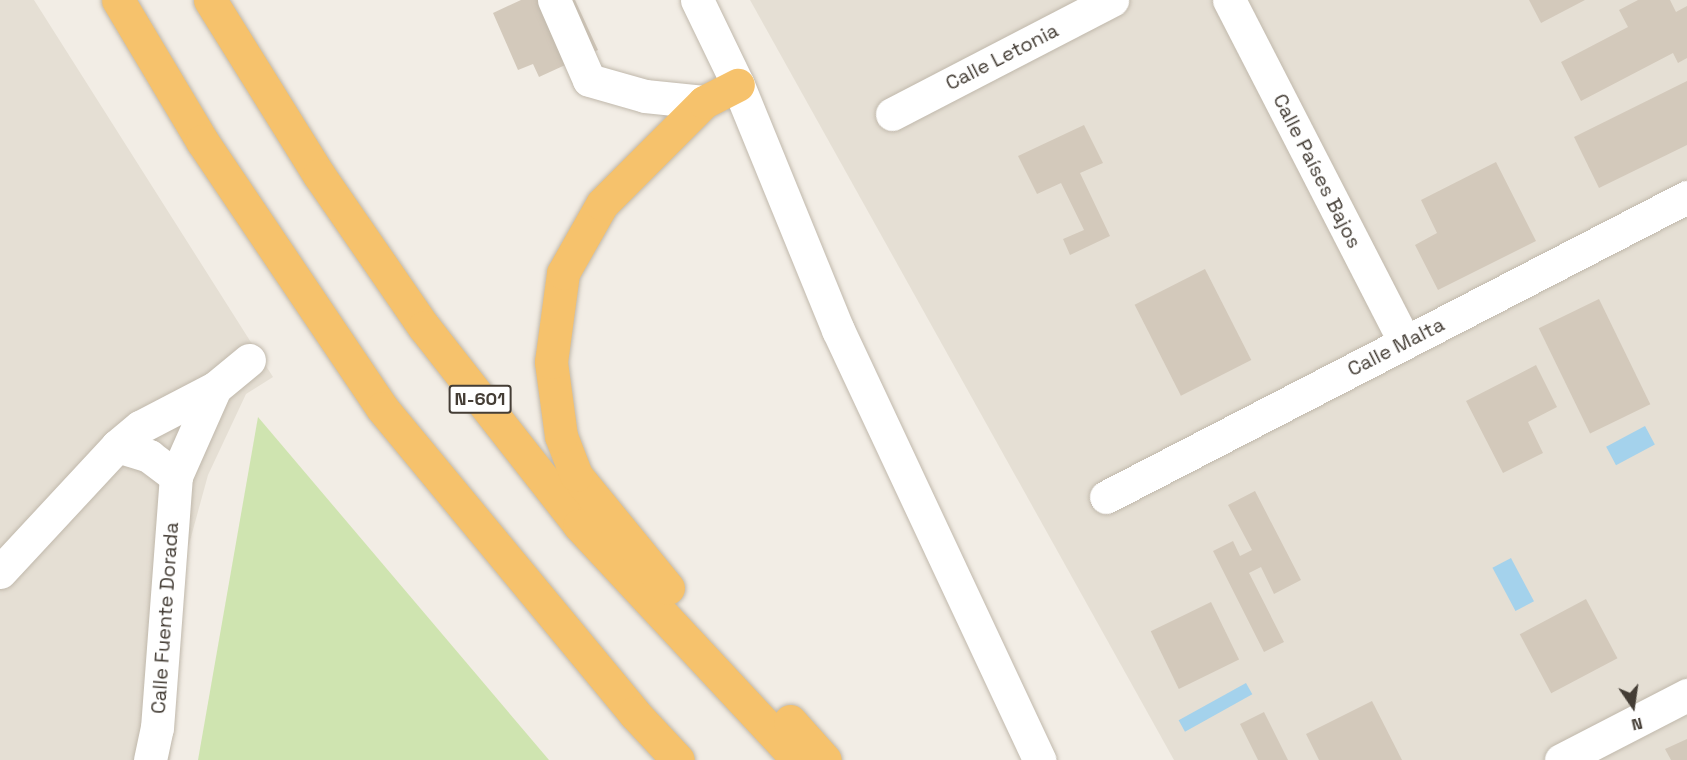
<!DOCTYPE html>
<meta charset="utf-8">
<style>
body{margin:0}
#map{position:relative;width:1687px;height:760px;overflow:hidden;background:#f2ede5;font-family:"Space Grotesk",sans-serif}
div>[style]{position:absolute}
.residential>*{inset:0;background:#e5dfd4}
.green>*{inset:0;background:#cfe4b0}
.water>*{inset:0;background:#a4d2ec;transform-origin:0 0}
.building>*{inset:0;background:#d3c9bb;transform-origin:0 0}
.roads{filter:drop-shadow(0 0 2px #c0b8ab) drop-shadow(0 0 2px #c0b8ab)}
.minor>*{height:33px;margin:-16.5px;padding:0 16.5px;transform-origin:16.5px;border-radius:16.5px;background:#fff}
.highway>*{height:33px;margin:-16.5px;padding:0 16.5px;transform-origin:16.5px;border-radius:16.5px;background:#f6c26c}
span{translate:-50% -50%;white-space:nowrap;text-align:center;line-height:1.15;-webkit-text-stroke:4.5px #fff;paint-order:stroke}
.shield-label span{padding:2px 4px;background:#fff;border:2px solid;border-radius:4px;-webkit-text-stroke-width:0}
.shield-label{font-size:18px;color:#443d35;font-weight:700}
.street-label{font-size:20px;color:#443d35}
.north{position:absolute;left:1603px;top:676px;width:60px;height:60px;-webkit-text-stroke:4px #fff;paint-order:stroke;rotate:167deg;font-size:16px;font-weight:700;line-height:24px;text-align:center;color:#443d35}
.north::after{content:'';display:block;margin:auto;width:21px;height:27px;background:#443d35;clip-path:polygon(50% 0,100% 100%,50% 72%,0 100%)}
</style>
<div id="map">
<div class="residential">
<i style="clip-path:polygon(0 0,34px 0,273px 377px,246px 394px,208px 475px,188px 548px,170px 760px,0 760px)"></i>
<i style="clip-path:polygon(750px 0,1687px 0,1687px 760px,1174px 760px)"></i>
</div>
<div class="green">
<i style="clip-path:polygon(258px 417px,549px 760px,198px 760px)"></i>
</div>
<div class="water">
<i style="left:1645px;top:426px;width:21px;height:44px;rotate:62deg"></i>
<i style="left:1511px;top:558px;width:49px;height:21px;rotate:62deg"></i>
<i style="left:1246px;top:683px;width:13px;height:77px;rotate:61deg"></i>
</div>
<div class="building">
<i style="clip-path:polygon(521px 0,575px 0,598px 50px,539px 77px,533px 64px,518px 70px,493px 13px)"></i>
<i style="clip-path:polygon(1529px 0,1585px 0,1541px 23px)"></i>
<i style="clip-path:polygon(1638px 0,1670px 0,1676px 12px,1687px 6px,1687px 58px,1678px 63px,1673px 53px,1581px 101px,1561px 62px,1628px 27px,1619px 10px)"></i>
<i style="clip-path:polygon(1687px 81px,1687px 145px,1599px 188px,1574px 137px)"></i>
<i style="clip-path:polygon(1084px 125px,1103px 163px,1080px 173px,1110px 236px,1070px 255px,1063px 239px,1084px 230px,1061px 183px,1037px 194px,1018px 156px)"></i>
<i style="clip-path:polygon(1496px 162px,1536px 241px,1438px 290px,1415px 245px,1437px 233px,1421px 200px)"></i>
<i style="left:1205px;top:269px;width:102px;height:79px;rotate:63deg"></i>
<i style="left:1599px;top:299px;width:117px;height:67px;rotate:64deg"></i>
<i style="clip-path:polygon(1536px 365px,1557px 407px,1528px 422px,1543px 453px,1503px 473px,1466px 401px)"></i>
<i style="clip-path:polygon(1255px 491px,1301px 580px,1274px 594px,1261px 567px,1249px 573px,1284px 642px,1264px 652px,1213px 551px,1233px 541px,1240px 556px,1252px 550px,1228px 505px)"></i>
<i style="left:1586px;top:599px;width:67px;height:75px;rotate:62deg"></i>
<i style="left:1211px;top:602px;width:64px;height:67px;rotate:64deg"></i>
<i style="clip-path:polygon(1372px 701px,1402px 760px,1319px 760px,1306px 734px)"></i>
<i style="clip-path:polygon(1264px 712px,1288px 760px,1258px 760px,1240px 724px)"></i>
<i style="clip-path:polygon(1687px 739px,1687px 760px,1671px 760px,1665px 749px)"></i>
</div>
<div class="roads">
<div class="minor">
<i style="left:554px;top:0;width:87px;rotate:66.4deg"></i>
<i style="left:589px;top:80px;width:58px;rotate:15.9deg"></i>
<i style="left:645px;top:96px;width:59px;rotate:5.8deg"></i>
<i style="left:697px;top:0;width:94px;rotate:64.2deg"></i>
<i style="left:738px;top:85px;width:265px;rotate:67.8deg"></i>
<i style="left:838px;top:330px;width:475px;rotate:64.9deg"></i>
<i style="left:1229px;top:0;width:385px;rotate:62.8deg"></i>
<i style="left:892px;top:114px;width:248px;rotate:-27.4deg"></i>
<i style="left:117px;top:446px;width:34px;rotate:17deg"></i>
<i style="left:149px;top:456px;width:34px;rotate:37deg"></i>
<i style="left:1106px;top:497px;width:654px;rotate:-27.31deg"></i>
<i style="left:0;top:572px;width:172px;rotate:-47.1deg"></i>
<i style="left:117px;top:446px;width:30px;rotate:-40deg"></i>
<i style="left:140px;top:427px;width:85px;rotate:-27.5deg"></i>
<i style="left:150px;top:760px;width:33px;rotate:-78deg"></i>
<i style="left:157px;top:728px;width:253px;rotate:-85.7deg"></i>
<i style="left:176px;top:476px;width:96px;rotate:-66.1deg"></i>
<i style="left:215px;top:388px;width:44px;rotate:-39.5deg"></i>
<i style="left:1561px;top:760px;width:142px;rotate:-27.3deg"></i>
</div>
<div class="highway">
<i style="left:118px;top:0;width:164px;rotate:59.2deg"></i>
<i style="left:202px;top:141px;width:322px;rotate:56deg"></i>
<i style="left:382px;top:408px;width:396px;rotate:50.4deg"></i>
<i style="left:634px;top:713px;width:64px;rotate:46.9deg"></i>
<i style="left:210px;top:0;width:206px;rotate:58.1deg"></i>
<i style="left:319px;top:175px;width:185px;rotate:55.4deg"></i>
<i style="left:424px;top:327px;width:251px;rotate:51.9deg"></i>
<i style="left:579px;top:525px;width:321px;rotate:47deg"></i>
<i style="left:668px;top:588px;width:146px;rotate:-129.2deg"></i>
<i style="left:576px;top:475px;width:42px;rotate:-111deg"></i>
<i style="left:561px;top:436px;width:75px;rotate:-97.7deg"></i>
<i style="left:551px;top:362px;width:90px;rotate:-82.3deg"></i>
<i style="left:563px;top:273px;width:79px;rotate:-60.5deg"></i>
<i style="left:602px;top:204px;width:144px;rotate:-45deg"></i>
<i style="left:704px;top:102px;width:38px;rotate:-27deg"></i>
<i style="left:790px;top:721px;width:52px;rotate:48.1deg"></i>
</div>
</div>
<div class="shield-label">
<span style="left:480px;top:399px">N-601</span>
</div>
<div class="street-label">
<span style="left:1002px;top:57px;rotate:-27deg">Calle Letonia</span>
<span style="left:1317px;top:171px;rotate:63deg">Calle Países Bajos</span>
<span style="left:1396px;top:347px;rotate:-27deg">Calle Malta</span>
<span style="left:165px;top:618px;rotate:-86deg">Calle Fuente Dorada</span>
</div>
<div class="north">N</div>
</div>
